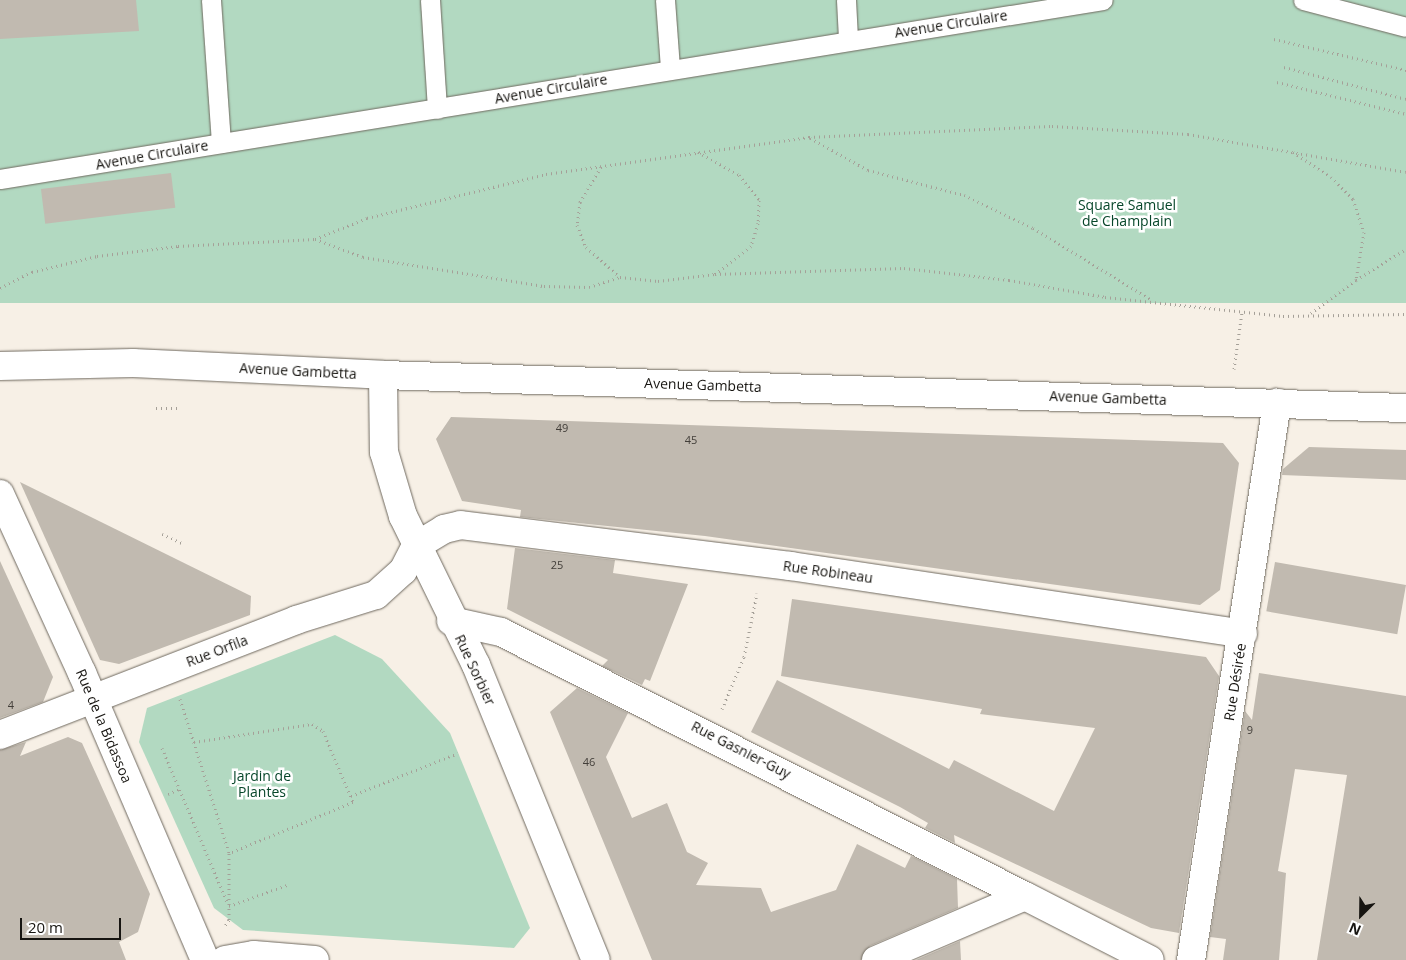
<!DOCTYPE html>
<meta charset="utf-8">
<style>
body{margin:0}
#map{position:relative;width:1406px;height:960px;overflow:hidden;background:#f7f0e6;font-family:"Open Sans",sans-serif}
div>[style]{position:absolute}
.green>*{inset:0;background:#b2d9c1;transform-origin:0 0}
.building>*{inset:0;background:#c1bab0;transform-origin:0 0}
.path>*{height:3px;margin-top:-1.5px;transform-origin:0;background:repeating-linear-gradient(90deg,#a5a098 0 1px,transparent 0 5px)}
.roads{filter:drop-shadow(0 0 1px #6f695f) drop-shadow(0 0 1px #6f695f)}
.service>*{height:19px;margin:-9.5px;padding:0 9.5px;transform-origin:9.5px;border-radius:9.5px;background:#fff}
.pedestrian>*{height:28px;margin:-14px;padding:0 14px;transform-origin:14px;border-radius:14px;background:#fff}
.minor>*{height:28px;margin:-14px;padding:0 14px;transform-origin:14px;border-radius:14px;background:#fff}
.primary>*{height:28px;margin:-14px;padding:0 14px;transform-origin:14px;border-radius:14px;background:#fff}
span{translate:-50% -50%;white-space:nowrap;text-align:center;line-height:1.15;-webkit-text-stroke:5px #fff;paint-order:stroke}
.number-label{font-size:11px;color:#423e39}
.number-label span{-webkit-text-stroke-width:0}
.street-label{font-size:14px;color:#171511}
.park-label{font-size:14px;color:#07462a}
.north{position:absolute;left:1336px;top:890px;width:50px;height:50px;-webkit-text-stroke:4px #fff;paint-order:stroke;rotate:203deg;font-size:14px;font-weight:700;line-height:20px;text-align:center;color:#171511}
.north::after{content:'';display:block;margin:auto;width:18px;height:22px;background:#171511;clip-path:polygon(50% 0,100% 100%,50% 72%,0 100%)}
.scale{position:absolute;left:20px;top:918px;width:101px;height:22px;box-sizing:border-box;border:2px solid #171511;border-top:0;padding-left:6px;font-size:15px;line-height:18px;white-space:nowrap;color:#171511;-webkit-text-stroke:4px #fff;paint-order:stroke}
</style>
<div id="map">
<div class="green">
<i style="left:0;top:0;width:1406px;height:303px"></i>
<i style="clip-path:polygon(335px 635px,382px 659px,450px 733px,530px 928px,514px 948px,243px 930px,214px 908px,139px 742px,147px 708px)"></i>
</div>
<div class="building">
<i style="clip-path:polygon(0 0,136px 0,139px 31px,0 39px)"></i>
<i style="left:171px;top:173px;width:35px;height:131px;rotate:83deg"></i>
<i style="clip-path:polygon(451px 417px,1223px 443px,1239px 463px,1220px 590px,1200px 605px,705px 536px,520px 517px,521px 510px,462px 501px,436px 439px)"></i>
<i style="clip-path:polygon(1309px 447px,1406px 450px,1406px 480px,1282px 475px,1283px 469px)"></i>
<i style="clip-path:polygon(20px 482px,251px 596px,250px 615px,119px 664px,100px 660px)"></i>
<i style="clip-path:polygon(515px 548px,615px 560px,613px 573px,688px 584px,650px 681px,645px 679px,642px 685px,602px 666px,608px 660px,507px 609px)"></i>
<i style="clip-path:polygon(0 561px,53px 677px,43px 702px,0 718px)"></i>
<i style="left:1275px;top:562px;width:133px;height:50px;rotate:10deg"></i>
<i style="clip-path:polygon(792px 599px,1206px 657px,1219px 676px,1179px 933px,1151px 928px,954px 835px,955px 843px,925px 828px,928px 823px,900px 807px,751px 732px,777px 680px,949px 769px,954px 760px,1054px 811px,1095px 728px,980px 714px,982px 709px,781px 676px)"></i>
<i style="clip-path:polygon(1259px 673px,1406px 696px,1406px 960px,1317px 960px,1347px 775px,1295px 769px,1278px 871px,1286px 873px,1279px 960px,1223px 960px,1226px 939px,1210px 937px,1245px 711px,1252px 720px)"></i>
<i style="clip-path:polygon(577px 688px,628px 713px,606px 757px,632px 818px,667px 803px,687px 852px,708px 863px,696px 885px,761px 888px,771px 912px,836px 890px,857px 844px,905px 868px,911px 856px,957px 879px,958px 908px,870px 946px,861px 960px,652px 960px,550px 712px)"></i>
<i style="clip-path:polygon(68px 737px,82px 743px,150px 894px,138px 932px,119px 942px,126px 960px,0 960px,0 750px,26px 742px,20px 756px)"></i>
<i style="clip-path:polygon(960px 941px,961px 960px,916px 960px)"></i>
</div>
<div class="path">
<i style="left:1274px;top:39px;width:136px;rotate:13.2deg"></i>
<i style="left:1284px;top:67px;width:126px;rotate:14.7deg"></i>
<i style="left:1277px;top:82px;width:133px;rotate:13.9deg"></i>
<i style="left:810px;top:138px;width:66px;rotate:28.9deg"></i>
<i style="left:868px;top:170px;width:99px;rotate:14.6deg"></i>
<i style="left:964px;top:195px;width:76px;rotate:25.6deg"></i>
<i style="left:1033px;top:228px;width:139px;rotate:31.2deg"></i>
<i style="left:698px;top:152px;width:47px;rotate:29.3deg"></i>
<i style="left:739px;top:175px;width:32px;rotate:51deg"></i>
<i style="left:759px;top:200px;width:23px;rotate:92deg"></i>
<i style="left:758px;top:223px;width:24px;rotate:107deg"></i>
<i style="left:751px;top:246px;width:46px;rotate:142.1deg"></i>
<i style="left:1293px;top:152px;width:45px;rotate:33.3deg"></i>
<i style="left:1331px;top:177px;width:31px;rotate:45deg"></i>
<i style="left:1353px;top:199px;width:35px;rotate:72deg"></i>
<i style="left:1364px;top:232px;width:49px;rotate:99.5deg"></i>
<i style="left:1356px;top:280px;width:56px;rotate:143.7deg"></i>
<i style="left:601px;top:167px;width:41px;rotate:121deg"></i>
<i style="left:580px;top:202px;width:23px;rotate:97deg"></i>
<i style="left:577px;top:225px;width:24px;rotate:68deg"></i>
<i style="left:586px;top:247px;width:45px;rotate:41.4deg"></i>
<i style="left:315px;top:239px;width:56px;rotate:-22deg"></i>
<i style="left:367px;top:218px;width:184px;rotate:-13.8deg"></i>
<i style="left:546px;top:174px;width:266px;rotate:-8deg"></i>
<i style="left:809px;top:137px;width:243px;rotate:-2.6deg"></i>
<i style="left:1052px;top:126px;width:136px;rotate:3.4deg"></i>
<i style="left:1188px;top:134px;width:221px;rotate:9.9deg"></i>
<i style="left:1356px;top:280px;width:59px;rotate:-31.8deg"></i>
<i style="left:0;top:288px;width:36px;rotate:-27deg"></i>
<i style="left:32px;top:272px;width:67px;rotate:-13.8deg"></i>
<i style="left:97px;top:256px;width:82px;rotate:-7deg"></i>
<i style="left:178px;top:246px;width:137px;rotate:-2.9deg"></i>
<i style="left:315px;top:239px;width:51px;rotate:20.6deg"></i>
<i style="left:363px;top:257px;width:183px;rotate:9.1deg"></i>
<i style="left:544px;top:286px;width:45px;rotate:1.3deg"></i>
<i style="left:589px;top:287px;width:33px;rotate:-18deg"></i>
<i style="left:620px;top:277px;width:38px;rotate:6deg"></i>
<i style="left:658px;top:281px;width:57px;rotate:-7deg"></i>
<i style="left:715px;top:274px;width:189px;rotate:-1.8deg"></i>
<i style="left:904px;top:268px;width:106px;rotate:6.5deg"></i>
<i style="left:1009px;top:280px;width:97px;rotate:10deg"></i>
<i style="left:1105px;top:297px;width:179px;rotate:6.1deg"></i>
<i style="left:1283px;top:316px;width:123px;rotate:-0.9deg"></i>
<i style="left:1234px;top:369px;width:58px;rotate:-82deg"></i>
<i style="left:156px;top:408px;width:22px"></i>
<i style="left:162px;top:534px;width:24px;rotate:24deg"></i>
<i style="left:180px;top:699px;width:162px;rotate:72.3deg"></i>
<i style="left:229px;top:853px;width:67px;rotate:90deg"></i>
<i style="left:229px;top:920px;width:7px;rotate:124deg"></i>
<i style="left:722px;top:709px;width:56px;rotate:-67.1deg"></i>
<i style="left:744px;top:657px;width:65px;rotate:-78.5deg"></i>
<i style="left:194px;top:742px;width:119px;rotate:-8.7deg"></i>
<i style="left:312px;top:724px;width:13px;rotate:32deg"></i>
<i style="left:323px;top:731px;width:77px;rotate:67.1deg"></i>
<i style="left:353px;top:802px;width:134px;rotate:157.6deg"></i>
<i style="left:162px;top:748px;width:169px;rotate:67.1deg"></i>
<i style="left:168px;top:794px;width:12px;rotate:-24deg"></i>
<i style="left:351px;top:796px;width:115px;rotate:-21.9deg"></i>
<i style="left:229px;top:906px;width:62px;rotate:-19.9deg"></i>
</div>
<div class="roads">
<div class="service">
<i style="left:211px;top:0;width:143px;rotate:86deg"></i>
<i style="left:430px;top:0;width:109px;rotate:86.3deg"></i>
<i style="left:665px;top:0;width:68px;rotate:85.8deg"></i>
<i style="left:846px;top:0;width:39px;rotate:87deg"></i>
<i style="left:1303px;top:0;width:106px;rotate:14.7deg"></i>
<i style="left:0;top:179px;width:1117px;rotate:-9.22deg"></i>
</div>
<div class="pedestrian">
<i style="left:225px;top:960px;width:29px;rotate:-10deg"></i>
<i style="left:254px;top:955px;width:61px;rotate:4.7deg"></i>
</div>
<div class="minor">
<i style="left:383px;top:375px;width:77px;rotate:89.3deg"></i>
<i style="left:384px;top:452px;width:67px;rotate:73.5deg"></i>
<i style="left:403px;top:516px;width:166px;rotate:63.9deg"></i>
<i style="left:476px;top:665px;width:318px;rotate:67.9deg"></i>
<i style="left:0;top:494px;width:197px;rotate:65.4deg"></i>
<i style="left:82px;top:673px;width:312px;rotate:66.8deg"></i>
<i style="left:416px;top:546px;width:33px;rotate:-31deg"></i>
<i style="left:444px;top:529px;width:17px;rotate:-13deg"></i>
<i style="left:461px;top:525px;width:332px;rotate:7.1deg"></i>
<i style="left:790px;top:566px;width:458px;rotate:8.5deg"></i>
<i style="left:451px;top:621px;width:51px;rotate:12.4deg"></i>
<i style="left:501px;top:632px;width:587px;rotate:26.74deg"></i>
<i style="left:0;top:735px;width:318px;rotate:-21.2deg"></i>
<i style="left:296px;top:620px;width:84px;rotate:-17.4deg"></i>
<i style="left:376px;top:595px;width:36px;rotate:-42deg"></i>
<i style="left:403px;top:571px;width:28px;rotate:-63deg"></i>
<i style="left:876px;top:960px;width:162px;rotate:-23.2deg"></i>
<i style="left:1025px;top:896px;width:140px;rotate:27.1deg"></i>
<i style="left:1191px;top:960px;width:564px;rotate:-81.22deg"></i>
</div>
<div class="primary">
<i style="left:0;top:366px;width:133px;rotate:-1.3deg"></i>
<i style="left:133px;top:363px;width:250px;rotate:2.7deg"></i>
<i style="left:383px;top:375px;width:1024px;rotate:1.85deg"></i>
</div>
</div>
<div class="number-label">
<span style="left:562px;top:428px">49</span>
<span style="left:691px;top:440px">45</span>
<span style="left:557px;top:565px">25</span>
<span style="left:11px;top:705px">4</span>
<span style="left:1250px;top:730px">9</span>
<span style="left:589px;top:762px">46</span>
</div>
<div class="street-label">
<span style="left:951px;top:24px;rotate:-9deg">Avenue Circulaire</span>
<span style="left:551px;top:89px;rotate:-10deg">Avenue Circulaire</span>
<span style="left:152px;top:155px;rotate:-10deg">Avenue Circulaire</span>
<span style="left:298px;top:371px;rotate:3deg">Avenue Gambetta</span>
<span style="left:703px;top:385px;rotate:2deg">Avenue Gambetta</span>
<span style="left:1108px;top:398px;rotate:2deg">Avenue Gambetta</span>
<span style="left:828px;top:572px;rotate:8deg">Rue Robineau</span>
<span style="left:217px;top:651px;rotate:-21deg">Rue Orfila</span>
<span style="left:475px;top:670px;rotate:65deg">Rue Sorbier</span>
<span style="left:1235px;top:682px;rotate:-81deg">Rue Désirée</span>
<span style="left:104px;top:726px;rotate:67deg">Rue de la Bidassoa</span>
<span style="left:741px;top:750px;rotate:27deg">Rue Gasnier-Guy</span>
</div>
<div class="park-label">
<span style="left:1127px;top:213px">Square Samuel<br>de Champlain</span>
<span style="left:262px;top:784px">Jardin de<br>Plantes</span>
</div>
<div class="north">N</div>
<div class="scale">20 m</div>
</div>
